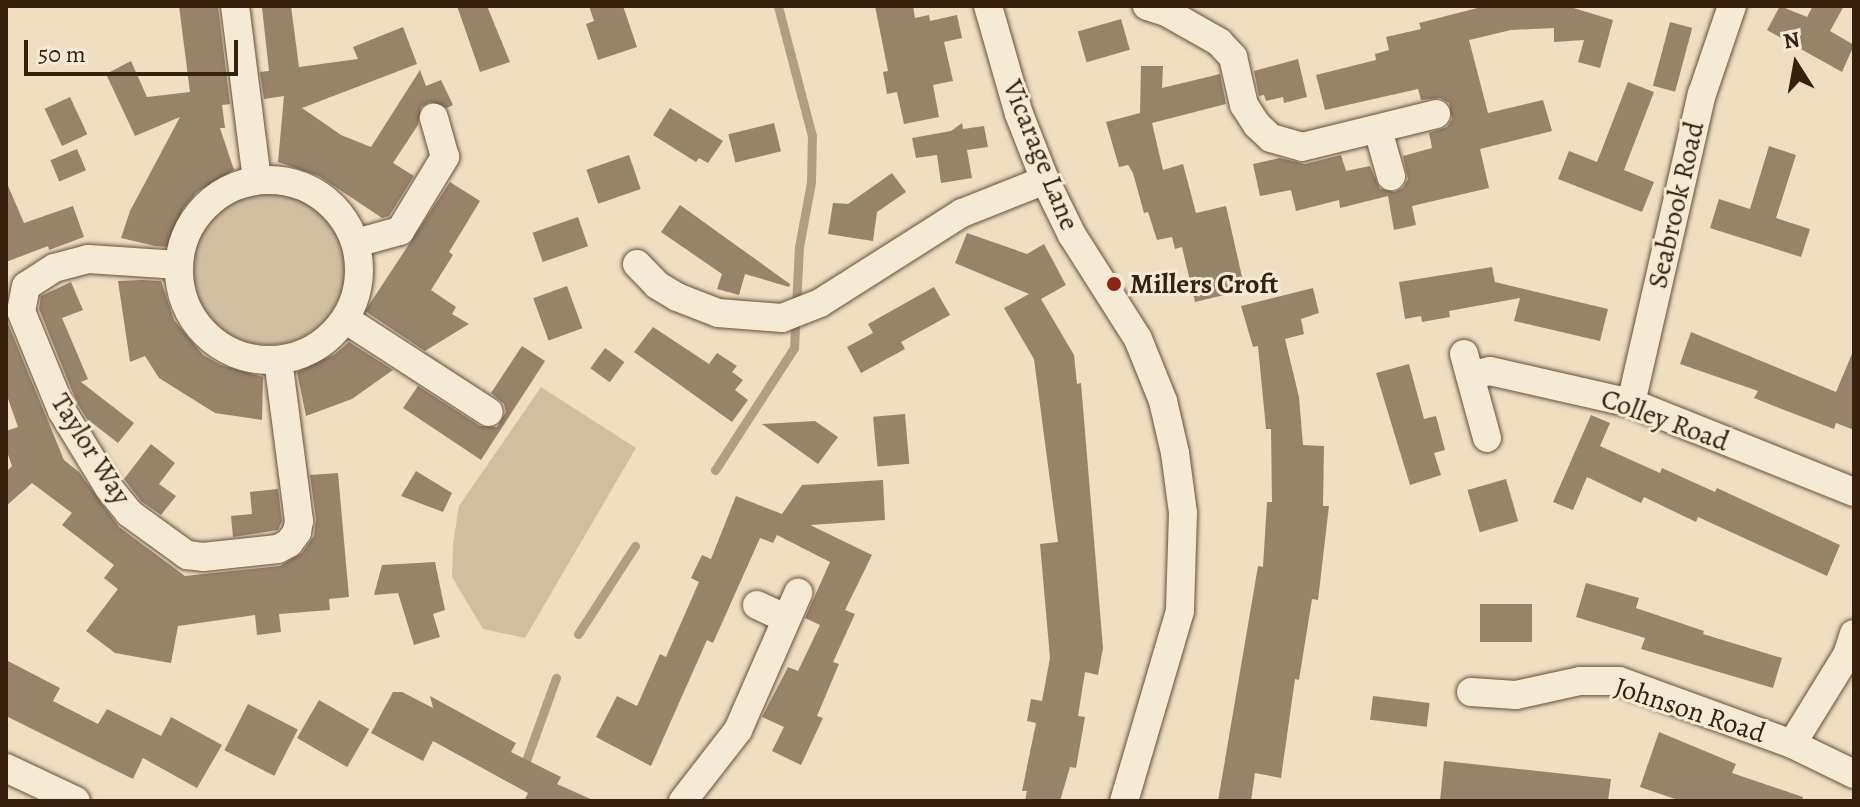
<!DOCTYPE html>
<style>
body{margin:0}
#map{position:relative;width:1860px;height:807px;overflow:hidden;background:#efdebf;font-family:Alegreya,serif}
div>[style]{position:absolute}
.green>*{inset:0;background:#d0bea1}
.round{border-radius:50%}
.stream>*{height:9px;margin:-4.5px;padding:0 4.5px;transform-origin:4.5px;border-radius:4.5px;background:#b09e82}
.building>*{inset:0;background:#97836a;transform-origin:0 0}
.roads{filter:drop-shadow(0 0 2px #65503a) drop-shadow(0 0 2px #65503a)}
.street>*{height:28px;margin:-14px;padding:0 14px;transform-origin:14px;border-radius:14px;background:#f5ead5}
.street>.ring{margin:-14px;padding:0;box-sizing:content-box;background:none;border:28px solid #f5ead5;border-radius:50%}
.dots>*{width:22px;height:22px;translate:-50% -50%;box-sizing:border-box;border:4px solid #f5ead5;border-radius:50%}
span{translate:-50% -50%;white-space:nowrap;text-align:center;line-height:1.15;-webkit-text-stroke:6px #f5ead5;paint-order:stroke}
.street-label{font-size:28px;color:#37210d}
.poi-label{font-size:28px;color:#37210d;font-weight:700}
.left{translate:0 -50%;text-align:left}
.frame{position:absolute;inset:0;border:8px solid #37210d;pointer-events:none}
.north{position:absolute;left:1756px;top:24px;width:80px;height:80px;-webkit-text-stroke:6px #f5ead5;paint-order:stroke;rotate:349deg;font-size:22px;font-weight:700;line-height:32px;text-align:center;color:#37210d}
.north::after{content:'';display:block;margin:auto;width:28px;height:36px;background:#37210d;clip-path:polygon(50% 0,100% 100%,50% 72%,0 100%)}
.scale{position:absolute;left:24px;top:40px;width:214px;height:36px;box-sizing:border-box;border:4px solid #37210d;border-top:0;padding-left:10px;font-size:24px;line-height:28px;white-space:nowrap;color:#37210d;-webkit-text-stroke:6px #f5ead5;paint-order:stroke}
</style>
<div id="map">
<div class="green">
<i class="round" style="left:193px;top:193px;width:152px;height:152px"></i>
<i style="clip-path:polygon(541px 387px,636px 448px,525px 638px,483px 629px,452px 577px,453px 544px,459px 506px)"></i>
</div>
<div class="stream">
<i style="left:715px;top:470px;width:145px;rotate:-57.1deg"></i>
<i style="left:794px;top:348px;width:101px;rotate:-87.2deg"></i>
<i style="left:799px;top:247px;width:66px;rotate:-79.5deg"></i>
<i style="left:811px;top:182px;width:46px;rotate:-88.8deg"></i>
<i style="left:812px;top:136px;width:134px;rotate:-104.7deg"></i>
<i style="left:578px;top:634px;width:105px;rotate:-57.1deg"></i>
<i style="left:523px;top:769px;width:97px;rotate:-70.1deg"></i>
</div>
<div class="building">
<i style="clip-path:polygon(179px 6px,218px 6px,230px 104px,222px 105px,225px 128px,220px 128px,234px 170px,197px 192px,183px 209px,168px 247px,155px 246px,121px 238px,130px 211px,180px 117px,135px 136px,106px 74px,131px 61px,147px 97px,190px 92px)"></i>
<i style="clip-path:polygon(291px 6px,299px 67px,358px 59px,353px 47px,403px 27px,417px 64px,302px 108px,341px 135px,371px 147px,420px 70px,426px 86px,441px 80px,453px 105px,447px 108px,430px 102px,421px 107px,418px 125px,393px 163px,414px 176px,389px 216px,382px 218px,319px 176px,278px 162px,284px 96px,264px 99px,260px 72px,269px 71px,262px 8px)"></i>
<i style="clip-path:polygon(457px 6px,487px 6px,510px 62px,480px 72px)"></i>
<i style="clip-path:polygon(589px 6px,623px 6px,637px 47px,598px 60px,586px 24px,594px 21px)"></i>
<i style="clip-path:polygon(875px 6px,913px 6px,915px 18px,929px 15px,930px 21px,957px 15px,962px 38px,944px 42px,953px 81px,933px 85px,939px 117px,904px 124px,897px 92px,887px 94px,883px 72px,888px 71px)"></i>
<i style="clip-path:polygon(1485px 6px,1567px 6px,1613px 20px,1600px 68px,1578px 62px,1584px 40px,1554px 42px,1554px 28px,1511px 30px,1469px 40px,1488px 113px,1543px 100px,1552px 131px,1480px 149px,1489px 188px,1412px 206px,1416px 225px,1394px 230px,1388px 196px,1340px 208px,1339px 200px,1296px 211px,1291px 190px,1260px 196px,1253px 164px,1280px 158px,1305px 164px,1341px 155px,1346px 171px,1370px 166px,1380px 189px,1395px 192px,1403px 188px,1408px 179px,1403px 156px,1432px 148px,1429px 133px,1447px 127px,1452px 119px,1449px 103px,1440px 98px,1421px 100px,1418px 89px,1325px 110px,1316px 75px,1376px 60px,1375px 54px,1389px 50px,1386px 37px,1421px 29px,1419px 23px)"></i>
<i style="clip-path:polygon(1780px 6px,1807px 17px,1813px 6px,1844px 6px,1830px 31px,1854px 45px,1842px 72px,1767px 30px)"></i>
<i style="left:1121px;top:19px;width:32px;height:45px;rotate:74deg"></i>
<i style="left:1670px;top:22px;width:23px;height:66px;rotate:15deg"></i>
<i style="clip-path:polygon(1298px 59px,1307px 97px,1284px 103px,1283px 97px,1266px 101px,1264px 95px,1259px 96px,1254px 71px)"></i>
<i style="clip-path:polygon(1141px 66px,1163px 66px,1162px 88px,1220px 74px,1226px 104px,1152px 123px,1163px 170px,1183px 164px,1196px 213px,1226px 206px,1245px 290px,1195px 302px,1182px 247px,1175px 249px,1172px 237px,1157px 240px,1148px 212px,1144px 213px,1133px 173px,1128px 165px,1119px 167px,1106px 122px,1140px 113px)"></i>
<i style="clip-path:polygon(1628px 82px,1654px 92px,1624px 170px,1654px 182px,1642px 212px,1558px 179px,1569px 151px,1597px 162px)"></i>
<i style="left:70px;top:97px;width:41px;height:28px;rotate:65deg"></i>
<i style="clip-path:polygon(670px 108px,723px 141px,708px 163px,699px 158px,696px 162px,653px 135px)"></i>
<i style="left:774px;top:123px;width:29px;height:47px;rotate:76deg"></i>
<i style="clip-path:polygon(962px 123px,963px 129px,984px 126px,988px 147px,967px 150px,972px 178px,941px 183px,937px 155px,916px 158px,912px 138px,951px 131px)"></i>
<i style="clip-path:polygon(1769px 146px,1796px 155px,1776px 218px,1810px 229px,1801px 257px,1710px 228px,1719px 199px,1750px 209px)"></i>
<i style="left:77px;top:149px;width:23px;height:29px;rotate:67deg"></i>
<i style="left:629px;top:155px;width:36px;height:45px;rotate:71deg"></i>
<i style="clip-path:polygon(892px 173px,906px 192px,877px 212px,873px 241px,828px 234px,833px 203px,848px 204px)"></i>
<i style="clip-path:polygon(6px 181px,24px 223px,73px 206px,84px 237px,49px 250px,48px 246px,6px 262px)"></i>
<i style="clip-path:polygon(450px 182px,480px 201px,449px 252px,453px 255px,431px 290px,456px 307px,452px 314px,469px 324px,425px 351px,365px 311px)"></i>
<i style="clip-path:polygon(680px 205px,790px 284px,789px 287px,745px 274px,739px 295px,717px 289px,722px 274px,661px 232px)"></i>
<i style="left:578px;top:217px;width:31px;height:48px;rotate:71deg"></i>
<i style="clip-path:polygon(967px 233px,1027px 254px,1044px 244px,1066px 285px,1041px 299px,1074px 355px,1077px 384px,1081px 383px,1103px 648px,1098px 675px,1085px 672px,1078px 716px,1085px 717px,1076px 768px,1070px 767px,1060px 801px,1025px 801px,1027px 791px,1022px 791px,1036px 723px,1027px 721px,1031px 699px,1042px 701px,1050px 658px,1040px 544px,1058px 542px,1034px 359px,1004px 308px,1029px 294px,955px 263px)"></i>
<i style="clip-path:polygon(1492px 267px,1495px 282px,1608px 309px,1600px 341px,1514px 321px,1520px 298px,1449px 311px,1450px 317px,1422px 322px,1421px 316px,1405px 319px,1399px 282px)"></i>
<i style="clip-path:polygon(142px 280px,161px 281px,174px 320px,203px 355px,221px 365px,263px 377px,262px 420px,215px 413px,159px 378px,145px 356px,130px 362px,118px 281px)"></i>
<i style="clip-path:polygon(71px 282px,83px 310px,62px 318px,88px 379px,81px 382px,134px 423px,118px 443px,87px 419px,77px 403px,39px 309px,41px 296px)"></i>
<i style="left:567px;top:286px;width:45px;height:36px;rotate:70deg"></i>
<i style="clip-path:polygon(934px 287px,950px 315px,901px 342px,905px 349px,861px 373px,847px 347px,873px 333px,868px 324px)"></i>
<i style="clip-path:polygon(1313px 288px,1319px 313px,1301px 319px,1304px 334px,1285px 339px,1299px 397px,1303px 445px,1324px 446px,1323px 506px,1329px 506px,1318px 600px,1312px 599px,1299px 680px,1295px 679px,1281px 778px,1255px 773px,1251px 801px,1218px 801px,1258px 566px,1263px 567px,1267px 502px,1272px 502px,1271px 429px,1266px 429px,1258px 346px,1253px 347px,1241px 306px)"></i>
<i style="clip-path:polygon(6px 319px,64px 460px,79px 472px,119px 527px,185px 576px,280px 566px,302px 553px,314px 536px,316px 519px,310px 475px,338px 473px,349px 597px,329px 599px,330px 610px,279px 614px,281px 632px,257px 635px,255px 615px,178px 626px,171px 663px,115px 653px,86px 631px,118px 589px,104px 578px,114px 565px,62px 525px,72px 513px,32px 483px,6px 506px,6px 472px,12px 466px,6px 449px,6px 431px,18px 427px,6px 393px)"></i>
<i style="clip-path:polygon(653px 327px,709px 364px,717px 353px,737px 366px,732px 372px,743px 380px,735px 390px,748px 400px,732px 422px,634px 352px)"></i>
<i style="clip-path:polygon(1691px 332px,1836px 392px,1854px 349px,1854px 430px,1836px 423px,1834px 429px,1779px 408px,1754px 398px,1758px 391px,1680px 364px)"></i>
<i style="clip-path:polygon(349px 342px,393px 370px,352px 399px,306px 416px,297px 372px,335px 354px)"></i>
<i style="clip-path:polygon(522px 346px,545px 361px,481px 460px,403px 408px,418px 386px,480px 426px,497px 427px,506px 412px,504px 404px,491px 393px)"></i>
<i style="left:605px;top:348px;width:24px;height:25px;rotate:36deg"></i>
<i style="clip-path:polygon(1409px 364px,1424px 419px,1436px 416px,1445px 450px,1434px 453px,1441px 475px,1410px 485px,1376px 373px)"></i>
<i style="left:905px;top:414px;width:50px;height:32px;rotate:85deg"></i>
<i style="clip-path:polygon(1591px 415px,1610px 423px,1600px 446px,1660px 473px,1662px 468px,1715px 492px,1717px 488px,1840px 545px,1827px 576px,1698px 517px,1696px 522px,1644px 497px,1641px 503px,1587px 477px,1573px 510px,1553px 502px)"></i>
<i style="clip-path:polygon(815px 421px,838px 437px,818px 464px,762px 424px)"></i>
<i style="clip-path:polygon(151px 444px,175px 463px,159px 484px,176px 496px,161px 515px,141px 501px,124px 479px)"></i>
<i style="clip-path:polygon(416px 471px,452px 493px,443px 512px,401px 496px)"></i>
<i style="left:1506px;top:479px;width:44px;height:40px;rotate:74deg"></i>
<i style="clip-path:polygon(883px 480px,885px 520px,810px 525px,872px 555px,845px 610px,855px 614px,833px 662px,839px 664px,817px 716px,823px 718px,801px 765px,772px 751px,784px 727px,762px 717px,788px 667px,798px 671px,820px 625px,805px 618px,830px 562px,777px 535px,773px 543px,760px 538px,713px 643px,707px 640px,651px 766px,596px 737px,617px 696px,637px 706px,660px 654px,666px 657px,699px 582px,691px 578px,702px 555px,711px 559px,736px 496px,782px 514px,802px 485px)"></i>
<i style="clip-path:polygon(278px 489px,282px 521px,278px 530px,233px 537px,231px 516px,252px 514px,250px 492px)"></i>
<i style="clip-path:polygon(435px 562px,445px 610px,433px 614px,440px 637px,414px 645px,398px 593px,374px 595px,382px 565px)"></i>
<i style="clip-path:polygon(1586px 583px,1639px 598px,1636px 608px,1704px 631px,1703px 634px,1782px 658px,1773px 688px,1641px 649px,1645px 638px,1576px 617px)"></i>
<i style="left:1480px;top:604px;width:52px;height:38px"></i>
<i style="clip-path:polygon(6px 660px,60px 688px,53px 701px,98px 724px,107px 709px,161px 736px,171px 717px,222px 745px,197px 788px,143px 758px,133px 779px,6px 716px)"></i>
<i style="clip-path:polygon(393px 692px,402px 692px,433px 708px,430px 696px,516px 743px,511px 752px,561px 777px,557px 784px,595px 801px,524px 801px,528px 793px,433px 741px,423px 761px,371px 733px)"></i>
<i style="left:1373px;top:696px;width:57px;height:24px;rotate:7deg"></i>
<i style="left:319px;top:700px;width:58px;height:44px;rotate:30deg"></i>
<i style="left:248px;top:704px;width:56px;height:52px;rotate:27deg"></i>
<i style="clip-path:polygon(1659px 732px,1736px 764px,1732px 773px,1803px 797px,1802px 801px,1681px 801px,1640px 787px)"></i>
<i style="clip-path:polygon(1444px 761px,1611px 779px,1608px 801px,1440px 801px)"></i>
</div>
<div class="roads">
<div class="street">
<i style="left:235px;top:6px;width:175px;rotate:82.8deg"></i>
<i style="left:988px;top:6px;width:112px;rotate:74deg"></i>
<i style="left:1019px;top:114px;width:71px;rotate:68.5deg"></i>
<i style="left:1045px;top:180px;width:61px;rotate:63.9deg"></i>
<i style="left:1072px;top:235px;width:123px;rotate:57.6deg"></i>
<i style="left:1138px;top:339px;width:67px;rotate:68deg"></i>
<i style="left:1163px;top:401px;width:53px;rotate:77deg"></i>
<i style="left:1175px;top:453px;width:61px;rotate:82.4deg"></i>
<i style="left:1183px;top:513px;width:98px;rotate:91.8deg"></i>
<i style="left:1180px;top:611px;width:198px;rotate:106.4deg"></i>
<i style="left:1147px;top:6px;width:22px;rotate:18deg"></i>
<i style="left:1168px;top:13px;width:59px;rotate:29.6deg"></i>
<i style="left:1219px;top:42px;width:21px;rotate:47deg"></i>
<i style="left:1233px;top:57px;width:49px;rotate:77.1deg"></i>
<i style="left:1244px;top:105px;width:24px;rotate:57deg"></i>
<i style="left:1257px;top:125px;width:19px;rotate:43deg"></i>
<i style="left:1271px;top:138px;width:32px;rotate:16deg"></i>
<i style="left:1302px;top:147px;width:138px;rotate:-13.8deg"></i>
<i style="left:1378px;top:130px;width:48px;rotate:74.2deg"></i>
<i class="ring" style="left:179px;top:180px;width:152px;height:152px"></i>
<i style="left:356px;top:243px;width:46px;rotate:-15.3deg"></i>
<i style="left:400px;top:231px;width:87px;rotate:-58.7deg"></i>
<i style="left:445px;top:157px;width:41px;rotate:-105.8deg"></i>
<i style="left:637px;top:264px;width:29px;rotate:46deg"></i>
<i style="left:657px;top:285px;width:23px;rotate:31deg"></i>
<i style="left:677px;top:297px;width:44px;rotate:21.3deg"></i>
<i style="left:718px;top:313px;width:64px;rotate:4.5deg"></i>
<i style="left:782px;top:318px;width:41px;rotate:-21.5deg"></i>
<i style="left:820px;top:303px;width:168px;rotate:-32.4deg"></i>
<i style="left:962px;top:213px;width:89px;rotate:-21.7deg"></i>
<i style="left:179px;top:265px;width:91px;rotate:-176.2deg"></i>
<i style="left:88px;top:259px;width:35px;rotate:165deg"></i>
<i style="left:54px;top:268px;width:33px;rotate:147deg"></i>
<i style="left:26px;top:286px;width:25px;rotate:101deg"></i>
<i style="left:21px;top:311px;width:108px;rotate:67.7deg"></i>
<i style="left:62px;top:411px;width:90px;rotate:58.6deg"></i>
<i style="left:109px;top:488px;width:32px;rotate:51deg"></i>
<i style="left:129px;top:513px;width:72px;rotate:35.9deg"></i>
<i style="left:187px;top:555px;width:16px;rotate:7deg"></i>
<i style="left:203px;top:557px;width:75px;rotate:-6.1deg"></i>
<i style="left:278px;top:549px;width:13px;rotate:-29deg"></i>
<i style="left:289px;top:543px;width:14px;rotate:-54deg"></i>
<i style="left:297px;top:532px;width:11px;rotate:-80deg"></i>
<i style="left:299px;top:521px;width:162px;rotate:-97.4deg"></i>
<i style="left:345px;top:319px;width:171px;rotate:32.9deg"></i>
<i style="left:1464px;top:354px;width:87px;rotate:74.7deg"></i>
<i style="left:1470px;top:375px;width:20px;rotate:-11deg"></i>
<i style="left:1490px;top:371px;width:145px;rotate:12.8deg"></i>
<i style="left:1631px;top:403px;width:240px;rotate:21.8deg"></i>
<i style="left:1631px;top:403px;width:317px;rotate:-77.1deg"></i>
<i style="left:1702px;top:94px;width:93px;rotate:-71.2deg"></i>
<i style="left:757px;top:605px;width:31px;rotate:25deg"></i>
<i style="left:1471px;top:692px;width:45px;rotate:3.8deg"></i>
<i style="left:1516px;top:695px;width:66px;rotate:-12.3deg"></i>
<i style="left:1580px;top:681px;width:39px"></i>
<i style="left:1619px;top:681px;width:184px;rotate:20deg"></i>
<i style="left:1792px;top:744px;width:69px;rotate:25.8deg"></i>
<i style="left:1792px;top:744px;width:105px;rotate:-58.3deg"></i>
<i style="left:1847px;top:655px;width:22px;rotate:-72deg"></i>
<i style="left:6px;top:768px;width:77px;rotate:25.2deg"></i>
<i style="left:683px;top:801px;width:90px;rotate:-52.2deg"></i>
<i style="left:738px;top:730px;width:150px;rotate:-66.3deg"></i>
</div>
</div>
<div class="dots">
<i style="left:1114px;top:284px;background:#8f2418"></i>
</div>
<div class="street-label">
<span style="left:1041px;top:155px;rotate:68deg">Vicarage Lane</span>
<span style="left:1676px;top:205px;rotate:-77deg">Seabrook Road</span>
<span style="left:1665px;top:420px;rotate:20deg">Colley Road</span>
<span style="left:91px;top:449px;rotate:58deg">Taylor Way</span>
<span style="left:1690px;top:710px;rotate:18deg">Johnson Road</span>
</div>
<div class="poi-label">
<span class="left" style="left:1130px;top:284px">Millers Croft</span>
</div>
<div class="frame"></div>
<div class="north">N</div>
<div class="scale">50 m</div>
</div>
